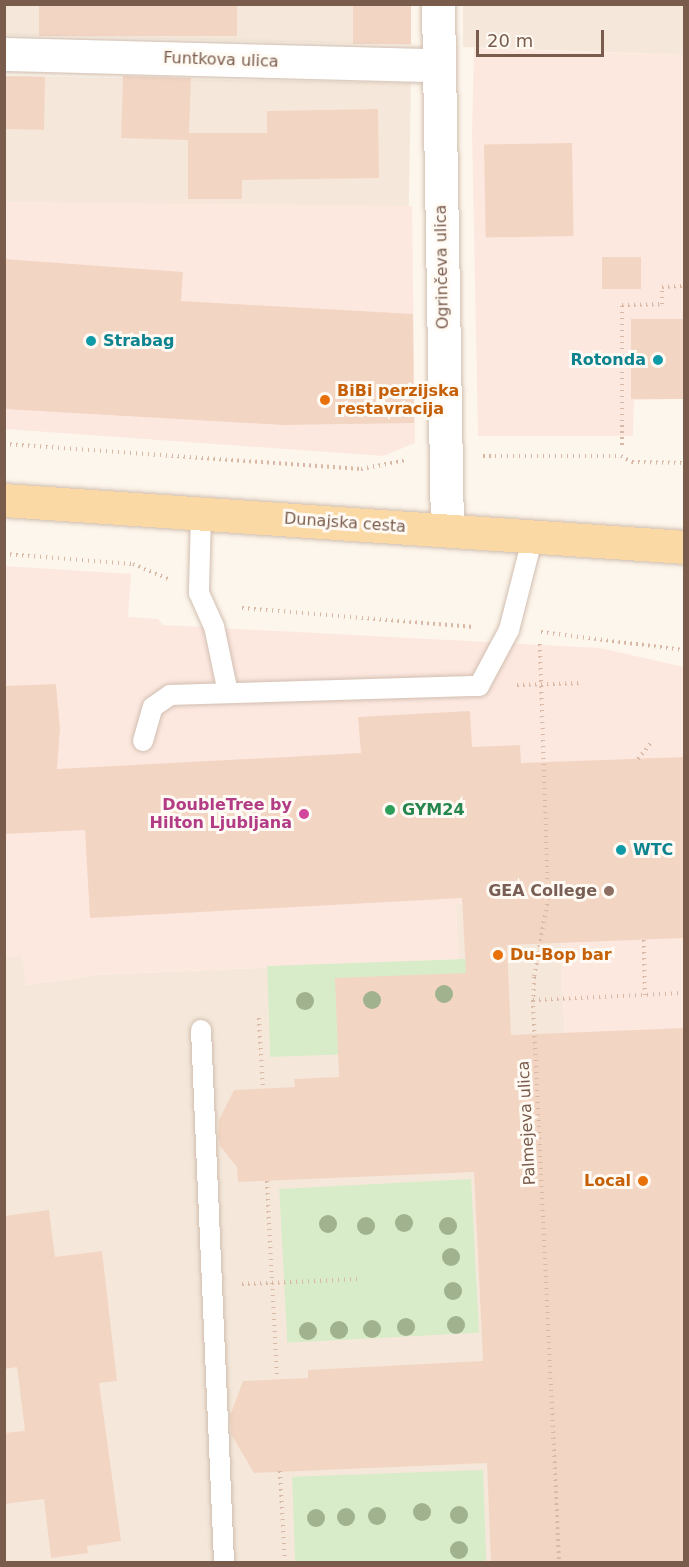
<!DOCTYPE html>
<meta charset="utf-8">
<style>
body{margin:0}
#map{position:relative;width:689px;height:1567px;overflow:hidden;background:#fdf6ec;font-family:"DejaVu Sans",sans-serif}
div>[style]{position:absolute}
.residential>*{inset:0;background:#f5e8da;transform-origin:0 0}
.commercial>*{inset:0;background:#fde8e0}
.green>*{inset:0;background:#d8ecc9;transform-origin:0 0}
.building>*{inset:0;background:#f3d5c3;transform-origin:0 0}
.path>*{height:4px;margin-top:-2px;transform-origin:0;background:repeating-linear-gradient(90deg,#d9b8a5 0 1.5px,transparent 0 6px)}
.roads{filter:drop-shadow(0 0 2px #d1beb0) drop-shadow(0 0 2px #d1beb0)}
.lane>*{height:20px;margin:-10px;padding:0 10px;transform-origin:10px;border-radius:10px;background:#fff}
.street>*{height:33px;margin:-16.5px;padding:0 16.5px;transform-origin:16.5px;border-radius:16.5px;background:#fff}
.primary>*{height:33px;margin:-16.5px;padding:0 16.5px;transform-origin:16.5px;border-radius:16.5px;background:#fbd9a5}
.trees>*{width:18px;height:18px;margin:-9px;border-radius:50%;background:#a0b28e}
.dots>*{width:16px;height:16px;translate:-50% -50%;box-sizing:border-box;border:3px solid #fffaf3;border-radius:50%}
span{translate:-50% -50%;white-space:nowrap;text-align:center;line-height:1.15;-webkit-text-stroke:6px #fffaf3;paint-order:stroke}
.street-label{font-size:16px;color:#7a5c4d}
.culture-label{font-size:16px;color:#0d838f;font-weight:700}
.left{translate:0 -50%;text-align:left}
.right{translate:-100% -50%;text-align:right}
.food-label{font-size:16px;color:#c56008;font-weight:700}
.hotel-label{font-size:16px;color:#b23c85;font-weight:700}
.leisure-label{font-size:16px;color:#27864d;font-weight:700}
.education-label{font-size:16px;color:#785e54;font-weight:700}
.frame{position:absolute;inset:0;border:6px solid #7a5c4d;pointer-events:none}
.scale{position:absolute;left:476px;top:30px;width:128px;height:27px;box-sizing:border-box;border:3px solid #7a5c4d;border-top:0;padding-left:8px;font-size:18px;line-height:21px;white-space:nowrap;color:#7a5c4d;-webkit-text-stroke:4px #fffaf3;paint-order:stroke}
</style>
<div id="map">
<div class="residential">
<i style="clip-path:polygon(5px 5px,411px 5px,411px 45px,5px 35px)"></i>
<i style="clip-path:polygon(463px 5px,684px 5px,684px 55px,463px 47px)"></i>
<i style="left:5px;top:76px;width:406px;height:126px;rotate:1deg"></i>
<i style="clip-path:polygon(559px 897px,586px 1562px,5px 1562px,4px 957px,22px 955px,27px 985px,95px 975px,458px 959px,456px 904px)"></i>
</div>
<div class="commercial">
<i style="clip-path:polygon(474px 48px,684px 55px,684px 399px,634px 400px,633px 436px,478px 436px,472px 131px)"></i>
<i style="clip-path:polygon(4px 202px,412px 206px,415px 443px,383px 456px,5px 429px)"></i>
<i style="clip-path:polygon(4px 566px,131px 574px,128px 617px,158px 619px,163px 625px,600px 648px,684px 667px,684px 1562px,586px 1562px,559px 897px,456px 904px,458px 959px,95px 975px,26px 985px,22px 955px,5px 957px)"></i>
</div>
<div class="green">
<i style="left:466px;top:959px;width:91px;height:199px;rotate:88deg"></i>
<i style="left:471px;top:1179px;width:154px;height:192px;rotate:87deg"></i>
<i style="left:483px;top:1470px;width:92px;height:191px;rotate:88deg"></i>
</div>
<div class="building">
<i style="left:39px;top:4px;width:198px;height:32px"></i>
<i style="left:353px;top:4px;width:58px;height:40px"></i>
<i style="left:4px;top:76px;width:41px;height:53px;rotate:1deg"></i>
<i style="clip-path:polygon(123px 76px,191px 78px,189px 133px,267px 133px,267px 111px,378px 109px,379px 178px,242px 180px,242px 199px,188px 199px,188px 140px,121px 138px)"></i>
<i style="left:572px;top:143px;width:93px;height:88px;rotate:89deg"></i>
<i style="left:641px;top:257px;width:32px;height:39px;rotate:90deg"></i>
<i style="clip-path:polygon(4px 259px,183px 272px,181px 301px,413px 314px,414px 423px,283px 425px,4px 409px)"></i>
<i style="left:684px;top:319px;width:80px;height:53px;rotate:90deg"></i>
<i style="clip-path:polygon(56px 684px,60px 728px,57px 769px,361px 753px,358px 717px,470px 711px,472px 747px,520px 745px,521px 763px,684px 757px,684px 938px,507px 945px,511px 1035px,684px 1028px,684px 1563px,491px 1563px,487px 1463px,254px 1473px,231px 1434px,230px 1416px,243px 1381px,308px 1378px,308px 1370px,483px 1361px,474px 1172px,238px 1182px,237px 1167px,220px 1146px,218px 1135px,219px 1120px,234px 1090px,295px 1087px,294px 1079px,339px 1077px,335px 978px,466px 973px,462px 898px,90px 918px,85px 830px,4px 834px,4px 686px)"></i>
<i style="clip-path:polygon(49px 1210px,55px 1257px,102px 1251px,117px 1381px,99px 1383px,121px 1541px,87px 1546px,88px 1553px,51px 1558px,44px 1499px,4px 1504px,4px 1433px,25px 1431px,17px 1367px,4px 1369px,4px 1216px)"></i>
</div>
<div class="path">
<i style="left:4px;top:444px;width:358px;rotate:4deg"></i>
<i style="left:361px;top:469px;width:47px;rotate:-11.1deg"></i>
<i style="left:622px;top:445px;width:140px;rotate:-90deg"></i>
<i style="left:622px;top:305px;width:40px;rotate:-1.4deg"></i>
<i style="left:662px;top:304px;width:17px;rotate:-90deg"></i>
<i style="left:662px;top:287px;width:22px;rotate:-3deg"></i>
<i style="left:483px;top:456px;width:138px"></i>
<i style="left:621px;top:456px;width:13px;rotate:29deg"></i>
<i style="left:632px;top:462px;width:52px;rotate:1.1deg"></i>
<i style="left:4px;top:554px;width:129px;rotate:4.4deg"></i>
<i style="left:133px;top:564px;width:38px;rotate:23deg"></i>
<i style="left:242px;top:608px;width:233px;rotate:4.7deg"></i>
<i style="left:541px;top:632px;width:144px;rotate:7.2deg"></i>
<i style="left:540px;top:644px;width:254px;rotate:88.2deg"></i>
<i style="left:548px;top:898px;width:80px;rotate:100deg"></i>
<i style="left:534px;top:977px;width:23px;rotate:92deg"></i>
<i style="left:533px;top:1000px;width:563px;rotate:87.35deg"></i>
<i style="left:517px;top:685px;width:65px;rotate:-1.8deg"></i>
<i style="left:638px;top:759px;width:22px;rotate:-51deg"></i>
<i style="left:644px;top:940px;width:55px;rotate:89deg"></i>
<i style="left:533px;top:1000px;width:151px;rotate:-2.7deg"></i>
<i style="left:259px;top:1018px;width:70px;rotate:86.7deg"></i>
<i style="left:267px;top:1181px;width:198px;rotate:87.1deg"></i>
<i style="left:242px;top:1284px;width:117px;rotate:-2.4deg"></i>
<i style="left:280px;top:1471px;width:91px;rotate:86.9deg"></i>
</div>
<div class="roads">
<div class="lane">
<i style="left:201px;top:514px;width:79px;rotate:91.5deg"></i>
<i style="left:199px;top:593px;width:36px;rotate:66deg"></i>
<i style="left:214px;top:626px;width:68px;rotate:78.2deg"></i>
<i style="left:143px;top:741px;width:35px;rotate:-74deg"></i>
<i style="left:153px;top:707px;width:21px;rotate:-35deg"></i>
<i style="left:170px;top:695px;width:309px;rotate:-1.7deg"></i>
<i style="left:479px;top:686px;width:64px;rotate:-61.8deg"></i>
<i style="left:509px;top:630px;width:97px;rotate:-75.7deg"></i>
<i style="left:201px;top:1030px;width:532px;rotate:87.52deg"></i>
</div>
<div class="street">
<i style="left:438px;top:4px;width:525px;rotate:89.02deg"></i>
<i style="left:4px;top:54px;width:434px;rotate:1.5deg"></i>
</div>
<div class="primary">
<i style="left:4px;top:500px;width:682px;rotate:3.95deg"></i>
</div>
</div>
<div class="trees">
<i style="left:444px;top:994px"></i>
<i style="left:372px;top:1000px"></i>
<i style="left:305px;top:1001px"></i>
<i style="left:404px;top:1223px"></i>
<i style="left:328px;top:1224px"></i>
<i style="left:366px;top:1226px"></i>
<i style="left:448px;top:1226px"></i>
<i style="left:451px;top:1257px"></i>
<i style="left:453px;top:1291px"></i>
<i style="left:456px;top:1325px"></i>
<i style="left:406px;top:1327px"></i>
<i style="left:372px;top:1329px"></i>
<i style="left:339px;top:1330px"></i>
<i style="left:308px;top:1331px"></i>
<i style="left:422px;top:1512px"></i>
<i style="left:459px;top:1515px"></i>
<i style="left:377px;top:1516px"></i>
<i style="left:346px;top:1517px"></i>
<i style="left:316px;top:1518px"></i>
<i style="left:459px;top:1550px"></i>
</div>
<div class="dots">
<i style="left:91px;top:341px;background:#0f9aa8"></i>
<i style="left:658px;top:360px;background:#0f9aa8"></i>
<i style="left:325px;top:400px;background:#e8710a"></i>
<i style="left:390px;top:810px;background:#2e9e5b"></i>
<i style="left:304px;top:814px;background:#d1479c"></i>
<i style="left:621px;top:850px;background:#0f9aa8"></i>
<i style="left:609px;top:891px;background:#8d6e63"></i>
<i style="left:498px;top:955px;background:#e8710a"></i>
<i style="left:643px;top:1181px;background:#e8710a"></i>
</div>
<div class="street-label">
<span style="left:221px;top:60px;rotate:2deg">Funtkova ulica</span>
<span style="left:442px;top:267px;rotate:-91deg">Ogrinčeva ulica</span>
<span style="left:345px;top:523px;rotate:4deg">Dunajska cesta</span>
<span style="left:527px;top:1123px;rotate:-93deg">Palmejeva ulica</span>
</div>
<div class="culture-label">
<span class="left" style="left:103px;top:341px">Strabag</span>
<span class="right" style="left:646px;top:360px">Rotonda</span>
<span class="left" style="left:633px;top:850px">WTC</span>
</div>
<div class="food-label">
<span class="left" style="left:337px;top:400px">BiBi perzijska<br>restavracija</span>
<span class="left" style="left:510px;top:955px">Du-Bop bar</span>
<span class="right" style="left:631px;top:1181px">Local</span>
</div>
<div class="hotel-label">
<span class="right" style="left:292px;top:814px">DoubleTree by<br>Hilton Ljubljana</span>
</div>
<div class="leisure-label">
<span class="left" style="left:402px;top:810px">GYM24</span>
</div>
<div class="education-label">
<span class="right" style="left:597px;top:891px">GEA College</span>
</div>
<div class="frame"></div>
<div class="scale">20 m</div>
</div>
